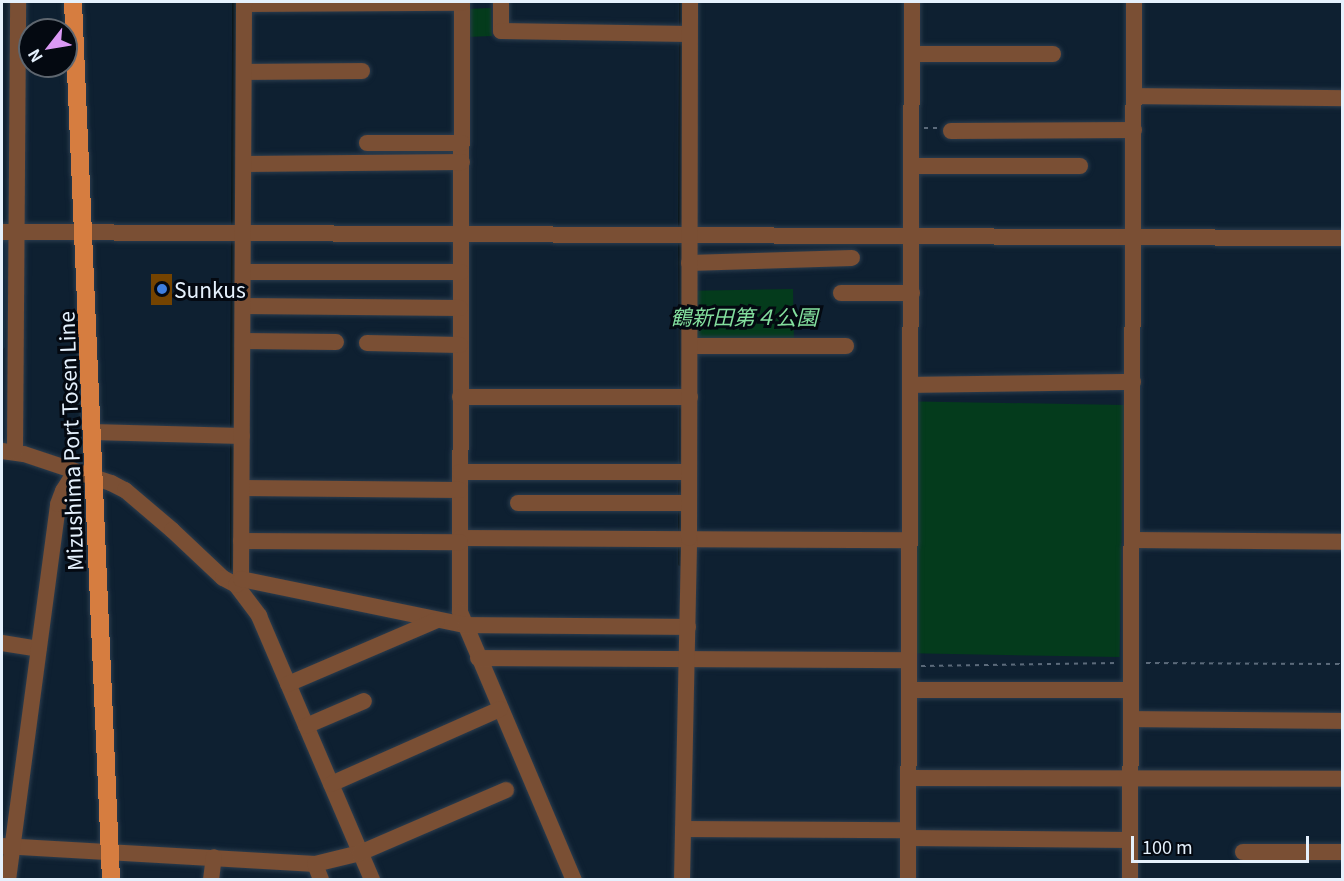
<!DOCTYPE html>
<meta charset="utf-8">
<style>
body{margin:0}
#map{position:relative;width:1344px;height:881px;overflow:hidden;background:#0e2031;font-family:Georgia,"Noto Sans JP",serif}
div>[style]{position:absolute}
.built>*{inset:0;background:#122a3f}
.green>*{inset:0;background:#043b1c;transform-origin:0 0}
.stream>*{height:4px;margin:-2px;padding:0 2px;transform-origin:2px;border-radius:2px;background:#020c0d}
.building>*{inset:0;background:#744300;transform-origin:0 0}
.path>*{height:2px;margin-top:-1px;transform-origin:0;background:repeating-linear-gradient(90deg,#5c6b7b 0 4.5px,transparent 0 9px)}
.roads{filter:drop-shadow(0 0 2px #2c3d4e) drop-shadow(0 0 2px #2c3d4e)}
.minor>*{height:16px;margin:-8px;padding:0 8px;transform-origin:8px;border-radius:8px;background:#7a4f34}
.major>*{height:18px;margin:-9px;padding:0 9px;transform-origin:9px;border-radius:9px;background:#d67d40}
.dots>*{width:16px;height:16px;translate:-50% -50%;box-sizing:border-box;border:3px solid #040911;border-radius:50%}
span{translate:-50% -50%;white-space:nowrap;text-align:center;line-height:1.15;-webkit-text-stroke:6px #040911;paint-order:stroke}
.poi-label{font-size:21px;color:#e5f1fd}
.left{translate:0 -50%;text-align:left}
.park-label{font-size:21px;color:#83df9e;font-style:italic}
.street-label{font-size:21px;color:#e5f1fd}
.frame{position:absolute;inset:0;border:3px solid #e5f1fd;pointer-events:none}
.north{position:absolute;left:18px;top:18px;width:60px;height:60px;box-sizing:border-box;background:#040911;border:2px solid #5e666f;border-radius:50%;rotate:239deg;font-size:16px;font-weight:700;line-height:24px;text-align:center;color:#e5f1fd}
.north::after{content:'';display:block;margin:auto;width:21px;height:27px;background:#db99f5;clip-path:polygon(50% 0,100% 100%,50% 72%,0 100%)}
.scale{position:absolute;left:1131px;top:836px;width:178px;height:27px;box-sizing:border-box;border:3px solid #e5f1fd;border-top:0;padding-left:8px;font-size:18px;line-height:21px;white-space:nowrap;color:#e5f1fd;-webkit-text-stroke:4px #040911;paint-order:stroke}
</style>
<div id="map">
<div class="built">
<i style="clip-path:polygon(2px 234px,7px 236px,5px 347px,2px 351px)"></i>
</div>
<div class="green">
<i style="left:491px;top:8px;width:28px;height:26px;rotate:88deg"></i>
<i style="left:793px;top:289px;width:53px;height:99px;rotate:89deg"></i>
<i style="left:1124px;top:405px;width:252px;height:207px;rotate:91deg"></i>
</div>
<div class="stream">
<i style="left:681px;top:30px;width:28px;rotate:-90deg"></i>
<i style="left:233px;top:228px;width:226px;rotate:-89.7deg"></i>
<i style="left:680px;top:231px;width:194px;rotate:-89.7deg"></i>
<i style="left:680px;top:238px;width:155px;rotate:89.6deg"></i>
<i style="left:232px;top:432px;width:194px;rotate:-89.7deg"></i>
<i style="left:681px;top:468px;width:68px;rotate:-90deg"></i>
<i style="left:680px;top:498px;width:23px;rotate:-88deg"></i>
<i style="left:680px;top:534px;width:26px;rotate:-90deg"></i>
<i style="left:680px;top:564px;width:20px;rotate:-90deg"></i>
<i style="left:232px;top:570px;width:131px;rotate:-90deg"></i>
</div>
<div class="building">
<i style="left:151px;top:274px;width:21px;height:31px"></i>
</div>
<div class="path">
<i style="left:924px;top:128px;width:15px"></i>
<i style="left:1146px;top:663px;width:196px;rotate:0.3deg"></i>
<i style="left:921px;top:666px;width:196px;rotate:-0.9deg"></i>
</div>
<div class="roads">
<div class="minor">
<i style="left:462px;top:2px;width:610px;rotate:90.19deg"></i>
<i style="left:460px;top:612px;width:291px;rotate:67deg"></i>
<i style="left:501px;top:2px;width:29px;rotate:90deg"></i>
<i style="left:501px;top:31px;width:188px;rotate:0.9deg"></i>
<i style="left:244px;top:4px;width:218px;rotate:-0.3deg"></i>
<i style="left:912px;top:54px;width:141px"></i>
<i style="left:244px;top:72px;width:118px;rotate:-0.5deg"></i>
<i style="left:1134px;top:96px;width:208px;rotate:0.6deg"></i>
<i style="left:951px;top:131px;width:183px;rotate:-0.3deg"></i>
<i style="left:367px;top:143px;width:95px"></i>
<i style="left:244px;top:164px;width:218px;rotate:-0.5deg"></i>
<i style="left:912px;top:166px;width:168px"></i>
<i style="left:2px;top:232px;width:1340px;rotate:0.26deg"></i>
<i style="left:689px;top:263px;width:163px;rotate:-1.8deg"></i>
<i style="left:244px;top:272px;width:217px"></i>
<i style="left:841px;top:293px;width:71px"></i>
<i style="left:244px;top:306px;width:216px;rotate:0.5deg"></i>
<i style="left:243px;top:341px;width:93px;rotate:0.6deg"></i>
<i style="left:367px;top:343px;width:93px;rotate:1.2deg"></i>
<i style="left:690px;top:346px;width:156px"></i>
<i style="left:912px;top:385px;width:221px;rotate:-0.8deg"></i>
<i style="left:460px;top:397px;width:230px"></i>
<i style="left:92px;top:432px;width:150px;rotate:1.5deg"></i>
<i style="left:2px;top:451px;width:22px;rotate:8deg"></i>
<i style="left:24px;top:454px;width:92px;rotate:18.4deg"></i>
<i style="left:111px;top:483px;width:16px;rotate:27deg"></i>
<i style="left:125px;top:490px;width:62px;rotate:40.4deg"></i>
<i style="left:172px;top:530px;width:70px;rotate:43.3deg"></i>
<i style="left:223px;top:578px;width:15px;rotate:28deg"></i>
<i style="left:236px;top:585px;width:39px;rotate:53deg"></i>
<i style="left:259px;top:616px;width:287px;rotate:66.8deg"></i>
<i style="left:15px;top:452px;width:450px;rotate:-89.6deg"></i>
<i style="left:460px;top:472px;width:229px"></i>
<i style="left:242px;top:488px;width:218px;rotate:0.5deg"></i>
<i style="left:518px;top:503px;width:171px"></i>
<i style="left:460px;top:538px;width:450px;rotate:0.3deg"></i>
<i style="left:1132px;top:540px;width:210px;rotate:0.5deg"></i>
<i style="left:241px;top:541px;width:219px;rotate:0.3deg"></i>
<i style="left:241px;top:579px;width:577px;rotate:-89.7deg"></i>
<i style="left:236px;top:585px;width:8px;rotate:-50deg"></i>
<i style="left:241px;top:579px;width:229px;rotate:11.6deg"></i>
<i style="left:465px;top:625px;width:223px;rotate:0.5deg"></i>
<i style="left:2px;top:643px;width:37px;rotate:9deg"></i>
<i style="left:478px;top:658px;width:431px;rotate:0.3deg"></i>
<i style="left:288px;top:684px;width:162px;rotate:-23.2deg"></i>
<i style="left:909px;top:690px;width:222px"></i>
<i style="left:1131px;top:719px;width:211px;rotate:0.5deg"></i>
<i style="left:306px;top:726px;width:63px;rotate:-23.3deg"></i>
<i style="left:908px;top:778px;width:434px;rotate:0.1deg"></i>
<i style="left:331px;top:784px;width:185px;rotate:-23.9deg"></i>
<i style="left:683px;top:829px;width:225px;rotate:0.3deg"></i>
<i style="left:909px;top:838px;width:221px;rotate:0.5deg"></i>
<i style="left:2px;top:846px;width:314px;rotate:3.3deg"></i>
<i style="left:315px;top:864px;width:17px;rotate:69deg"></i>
<i style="left:1243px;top:852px;width:99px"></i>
<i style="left:315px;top:864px;width:46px;rotate:-13.7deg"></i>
<i style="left:360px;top:853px;width:159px;rotate:-23.3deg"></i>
<i style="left:8px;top:880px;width:379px;rotate:-82.4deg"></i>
<i style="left:58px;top:504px;width:14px;rotate:-69deg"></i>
<i style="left:63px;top:491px;width:22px;rotate:-58deg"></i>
<i style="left:211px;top:880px;width:23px;rotate:-83deg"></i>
<i style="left:682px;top:880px;width:342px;rotate:-88.8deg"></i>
<i style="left:689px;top:538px;width:536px;rotate:-89.89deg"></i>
<i style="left:908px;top:880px;width:878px;rotate:-89.74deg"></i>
<i style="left:1130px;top:880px;width:878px;rotate:-89.74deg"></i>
</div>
<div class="major">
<i style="left:73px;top:2px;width:879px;rotate:87.52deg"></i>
</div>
</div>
<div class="dots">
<i style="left:162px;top:289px;background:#3f7fe0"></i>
</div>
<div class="poi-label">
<span class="left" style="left:174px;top:289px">Sunkus</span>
</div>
<div class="park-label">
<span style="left:744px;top:316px">鶴新田第４公園</span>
</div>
<div class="street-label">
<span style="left:70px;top:441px;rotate:-92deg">Mizushima Port Tosen Line</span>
</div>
<div class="frame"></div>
<div class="north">N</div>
<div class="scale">100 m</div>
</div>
